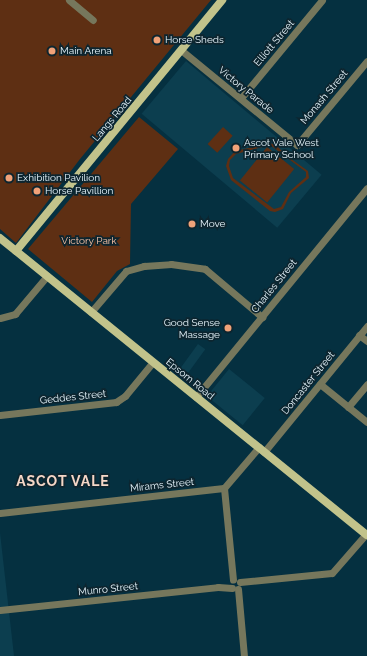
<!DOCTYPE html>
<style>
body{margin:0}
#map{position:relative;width:367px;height:656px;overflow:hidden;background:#053040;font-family:Raleway,sans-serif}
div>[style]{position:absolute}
.built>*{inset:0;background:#0c3e4f;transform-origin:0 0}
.green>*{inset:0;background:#5e2f13;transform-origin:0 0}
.minor>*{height:7px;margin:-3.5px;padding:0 3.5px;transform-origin:3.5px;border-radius:3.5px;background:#76775c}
.major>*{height:8px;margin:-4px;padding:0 4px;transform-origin:4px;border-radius:4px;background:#c2c38b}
.dots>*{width:11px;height:11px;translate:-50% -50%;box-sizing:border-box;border:2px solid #0d252f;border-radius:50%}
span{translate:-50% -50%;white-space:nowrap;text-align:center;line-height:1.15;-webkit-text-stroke:3.5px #0d252f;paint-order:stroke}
.poi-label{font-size:10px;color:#e8f6fd}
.left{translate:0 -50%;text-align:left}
.right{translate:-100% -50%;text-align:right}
.street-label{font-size:10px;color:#e8f6fd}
.park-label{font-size:10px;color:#ffc7aa}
.district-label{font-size:14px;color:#f5d7c7;font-weight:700;letter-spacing:1px}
</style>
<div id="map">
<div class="built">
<i style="left:186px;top:61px;width:177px;height:69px;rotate:40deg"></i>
<i style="left:198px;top:344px;width:9px;height:34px;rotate:36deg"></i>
<i style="left:229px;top:369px;width:46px;height:35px;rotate:39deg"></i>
<i style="clip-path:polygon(0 533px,14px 656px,0 656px)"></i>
</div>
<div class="green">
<i style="clip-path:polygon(0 0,211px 0,80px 159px,16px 243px,0 229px)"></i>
<i style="clip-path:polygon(139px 117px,178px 149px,131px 204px,130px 264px,117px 271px,92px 302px,28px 249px)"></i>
<i style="left:223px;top:127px;width:13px;height:23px;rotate:42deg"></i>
<i style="clip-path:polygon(evenodd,270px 143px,276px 145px,287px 156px,308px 171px,309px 178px,291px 193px,283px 209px,275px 212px,270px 211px,231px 180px,226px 166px,228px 159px,235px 151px,270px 143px,270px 145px,306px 172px,306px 177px,289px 192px,281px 207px,274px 209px,233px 178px,229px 166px,230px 160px,236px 154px,270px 145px)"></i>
<i style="left:267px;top:147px;width:35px;height:43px;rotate:39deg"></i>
</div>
<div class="minor">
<i style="left:69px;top:0;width:31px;rotate:40deg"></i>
<i style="left:181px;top:50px;width:150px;rotate:39.3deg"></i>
<i style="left:297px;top:145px;width:109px;rotate:-50.2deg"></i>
<i style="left:241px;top:98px;width:127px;rotate:-50.4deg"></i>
<i style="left:91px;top:312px;width:54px;rotate:-49.5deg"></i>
<i style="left:126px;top:271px;width:19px;rotate:-16deg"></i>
<i style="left:144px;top:266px;width:27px;rotate:-4deg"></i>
<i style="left:171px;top:264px;width:34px;rotate:8deg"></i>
<i style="left:205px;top:269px;width:75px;rotate:40.1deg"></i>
<i style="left:0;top:318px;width:16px;rotate:-15deg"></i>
<i style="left:15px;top:314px;width:50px;rotate:-49.9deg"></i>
<i style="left:359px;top:335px;width:10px;rotate:37deg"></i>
<i style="left:320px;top:384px;width:60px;rotate:39deg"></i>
<i style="left:196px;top:397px;width:270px;rotate:-50.7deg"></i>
<i style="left:348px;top:407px;width:30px;rotate:-50deg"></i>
<i style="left:0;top:415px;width:117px;rotate:-6.4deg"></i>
<i style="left:116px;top:402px;width:11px;rotate:-34deg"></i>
<i style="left:125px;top:396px;width:44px;rotate:-50.5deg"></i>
<i style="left:264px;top:452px;width:163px;rotate:-50.7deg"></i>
<i style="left:224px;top:488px;width:92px;rotate:84.4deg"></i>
<i style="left:0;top:513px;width:225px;rotate:-6.4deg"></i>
<i style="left:224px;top:488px;width:54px;rotate:-49.5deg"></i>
<i style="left:240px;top:582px;width:92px;rotate:-5.6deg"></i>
<i style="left:332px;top:573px;width:52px;rotate:-48.9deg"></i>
<i style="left:238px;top:589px;width:67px;rotate:84.9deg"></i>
<i style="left:0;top:610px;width:219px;rotate:-6deg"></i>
<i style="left:218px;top:587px;width:14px;rotate:4deg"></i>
</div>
<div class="major">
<i style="left:0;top:238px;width:472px;rotate:39deg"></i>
<i style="left:16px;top:251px;width:325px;rotate:-50.6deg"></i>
</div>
<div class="dots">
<i style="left:157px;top:40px;background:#f0a279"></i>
<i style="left:52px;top:51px;background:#f0a279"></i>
<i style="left:236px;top:148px;background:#f0a279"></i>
<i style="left:9px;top:178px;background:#f0a279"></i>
<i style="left:37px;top:191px;background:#f0a279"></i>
<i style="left:192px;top:224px;background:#f0a279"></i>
<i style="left:228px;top:328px;background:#f0a279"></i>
</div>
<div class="poi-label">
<span class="left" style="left:165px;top:40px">Horse Sheds</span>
<span class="left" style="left:60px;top:51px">Main Arena</span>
<span class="left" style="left:244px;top:148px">Ascot Vale West<br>Primary School</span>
<span class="left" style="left:17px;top:178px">Exhibition Pavilion</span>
<span class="left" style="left:45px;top:191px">Horse Pavillion</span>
<span class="left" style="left:200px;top:224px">Move</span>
<span class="right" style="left:220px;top:328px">Good Sense<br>Massage</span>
</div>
<div class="street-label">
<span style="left:274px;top:43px;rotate:-50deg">Elliott Street</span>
<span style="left:246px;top:90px;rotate:39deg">Victory Parade</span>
<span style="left:324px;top:97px;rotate:-50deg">Monash Street</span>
<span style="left:112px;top:119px;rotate:-50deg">Langs Road</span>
<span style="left:274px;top:286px;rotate:-51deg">Charles Street</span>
<span style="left:190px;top:379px;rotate:39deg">Epsom Road</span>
<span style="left:308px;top:383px;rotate:-51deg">Doncaster Street</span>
<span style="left:73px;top:397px;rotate:-6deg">Geddes Street</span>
<span style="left:162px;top:485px;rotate:-6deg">Mirams Street</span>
<span style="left:108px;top:589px;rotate:-6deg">Munro Street</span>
</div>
<div class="park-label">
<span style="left:89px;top:241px">Victory Park</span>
</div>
<div class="district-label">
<span style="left:63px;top:481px">ASCOT VALE</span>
</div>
</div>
